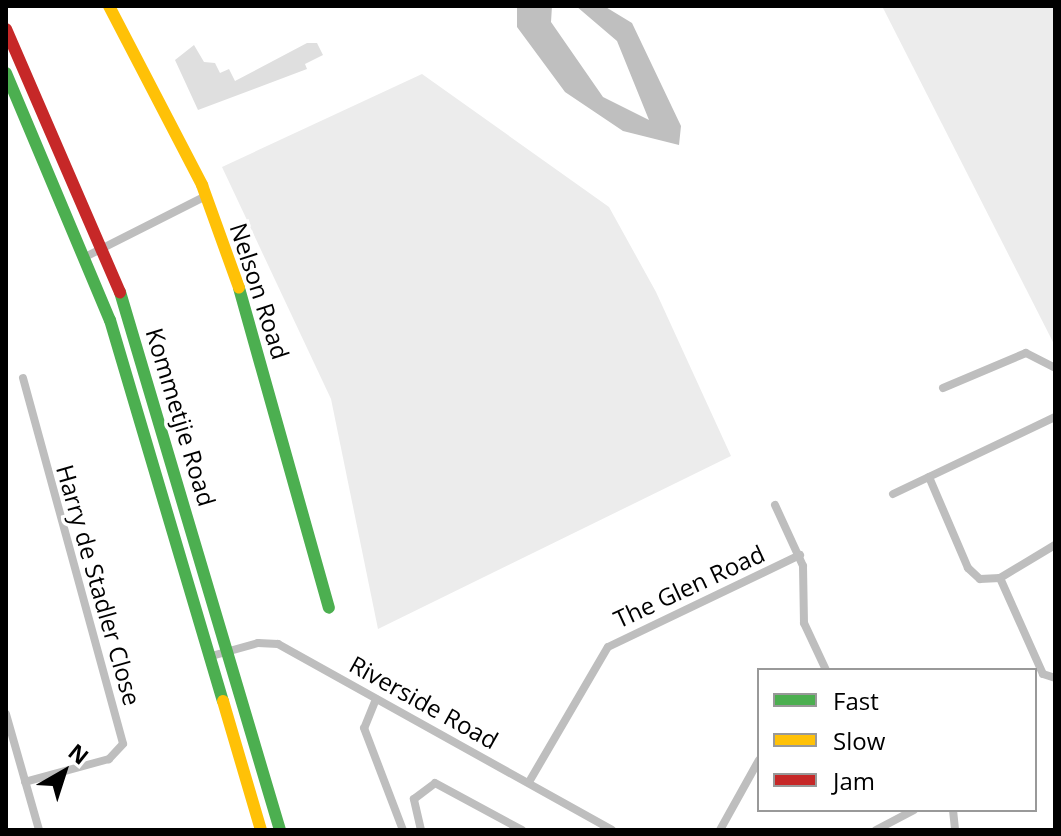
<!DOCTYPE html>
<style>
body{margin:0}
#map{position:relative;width:1061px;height:836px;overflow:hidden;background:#fff;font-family:"Open Sans",sans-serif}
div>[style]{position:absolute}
.green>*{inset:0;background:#ececec}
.water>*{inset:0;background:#bfbfbf}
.building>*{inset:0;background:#dfdfdf}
.street>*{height:8px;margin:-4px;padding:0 4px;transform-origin:4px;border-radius:4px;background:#bebebe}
.fast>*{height:12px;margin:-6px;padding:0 6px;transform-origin:6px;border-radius:6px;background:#4caf50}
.slow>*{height:12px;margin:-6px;padding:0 6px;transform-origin:6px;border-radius:6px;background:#ffc107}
.jam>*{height:12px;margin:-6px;padding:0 6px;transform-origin:6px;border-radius:6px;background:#c62828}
span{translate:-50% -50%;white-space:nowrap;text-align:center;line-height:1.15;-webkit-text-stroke:7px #fff;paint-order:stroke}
.street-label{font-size:24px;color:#000}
.frame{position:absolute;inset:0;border:8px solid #000;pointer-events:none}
.legend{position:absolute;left:757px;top:668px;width:280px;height:144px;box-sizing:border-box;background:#fff;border:2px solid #999;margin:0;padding:10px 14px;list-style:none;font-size:24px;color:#000}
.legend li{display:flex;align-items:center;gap:16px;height:40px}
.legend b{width:40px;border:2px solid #999}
.north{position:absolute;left:24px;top:732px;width:80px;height:80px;-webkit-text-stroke:6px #fff;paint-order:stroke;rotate:39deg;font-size:22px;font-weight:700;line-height:32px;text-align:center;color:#000}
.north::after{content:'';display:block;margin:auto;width:28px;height:36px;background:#000;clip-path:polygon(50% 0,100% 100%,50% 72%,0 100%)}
</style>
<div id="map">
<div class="green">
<i style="clip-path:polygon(882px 6px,1055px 6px,1055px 346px)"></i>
<i style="clip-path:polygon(422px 74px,609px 207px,656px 292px,731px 456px,378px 629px,331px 399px,222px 167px)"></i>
</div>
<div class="water">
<i style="clip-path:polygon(538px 6px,552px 6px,551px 22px,603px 97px,649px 120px,617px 41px,576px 6px,604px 6px,632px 23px,681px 126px,679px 145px,623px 131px,565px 92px,517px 27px,517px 8px)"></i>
</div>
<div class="building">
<i style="clip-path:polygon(307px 43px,317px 43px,323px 55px,305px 64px,307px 69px,198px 110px,175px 60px,194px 45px,204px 62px,215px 63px,220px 73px,229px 69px,235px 81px)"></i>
</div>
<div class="street">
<i style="left:87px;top:256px;width:129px;rotate:-26.8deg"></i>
<i style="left:23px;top:378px;width:379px;rotate:74.7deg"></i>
<i style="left:123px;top:744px;width:21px;rotate:133deg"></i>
<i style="left:109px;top:759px;width:87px;rotate:164.7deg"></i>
<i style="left:943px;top:388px;width:90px;rotate:-22.9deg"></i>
<i style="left:1026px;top:353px;width:33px;rotate:27deg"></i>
<i style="left:929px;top:477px;width:99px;rotate:66.8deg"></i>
<i style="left:968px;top:568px;width:16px;rotate:43deg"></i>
<i style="left:980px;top:579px;width:20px;rotate:-3deg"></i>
<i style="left:1000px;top:578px;width:64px;rotate:-31deg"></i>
<i style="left:893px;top:494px;width:179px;rotate:-25.4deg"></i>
<i style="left:775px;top:505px;width:67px;rotate:65.3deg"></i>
<i style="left:803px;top:566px;width:57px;rotate:89deg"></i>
<i style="left:804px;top:623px;width:52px;rotate:64.9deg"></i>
<i style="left:1000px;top:578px;width:105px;rotate:65.9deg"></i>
<i style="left:1043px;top:674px;width:13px;rotate:18deg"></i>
<i style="left:208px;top:657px;width:52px;rotate:-15.6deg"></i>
<i style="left:258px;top:643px;width:20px;rotate:3deg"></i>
<i style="left:278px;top:644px;width:382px;rotate:29.1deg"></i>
<i style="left:376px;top:699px;width:31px;rotate:112deg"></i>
<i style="left:364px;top:728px;width:109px;rotate:69.1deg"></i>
<i style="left:6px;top:714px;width:121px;rotate:74.1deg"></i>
<i style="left:529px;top:782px;width:156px;rotate:-59.7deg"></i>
<i style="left:608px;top:647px;width:213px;rotate:-25.6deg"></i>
<i style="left:953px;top:810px;width:20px;rotate:84deg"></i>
<i style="left:421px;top:830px;width:32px;rotate:-103deg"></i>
<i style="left:414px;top:799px;width:26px;rotate:-37deg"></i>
<i style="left:435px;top:783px;width:99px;rotate:28.4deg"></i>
<i style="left:720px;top:830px;width:80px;rotate:-60.9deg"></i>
<i style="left:876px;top:830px;width:43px;rotate:-27.8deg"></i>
</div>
<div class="fast">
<i style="left:6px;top:73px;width:268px;rotate:67.2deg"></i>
<i style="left:110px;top:320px;width:397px;rotate:73.5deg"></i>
<i style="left:239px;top:288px;width:332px;rotate:74.3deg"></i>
<i style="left:120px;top:292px;width:561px;rotate:73.44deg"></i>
</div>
<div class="slow">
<i style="left:109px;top:6px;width:202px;rotate:62.5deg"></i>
<i style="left:202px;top:185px;width:109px;rotate:70.2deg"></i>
<i style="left:223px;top:701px;width:134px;rotate:73.6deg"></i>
</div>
<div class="jam">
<i style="left:6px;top:29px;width:287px;rotate:66.6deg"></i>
</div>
<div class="street-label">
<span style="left:260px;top:291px;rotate:72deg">Nelson Road</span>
<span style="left:181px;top:417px;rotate:73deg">Kommetjie Road</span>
<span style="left:99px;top:585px;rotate:74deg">Harry de Stadler Close</span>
<span style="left:689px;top:586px;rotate:-25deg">The Glen Road</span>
<span style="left:424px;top:702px;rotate:29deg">Riverside Road</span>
</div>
<div class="frame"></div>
<ul class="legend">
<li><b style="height:10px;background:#4caf50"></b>Fast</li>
<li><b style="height:10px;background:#ffc107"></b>Slow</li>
<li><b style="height:10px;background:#c62828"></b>Jam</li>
</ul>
<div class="north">N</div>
</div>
